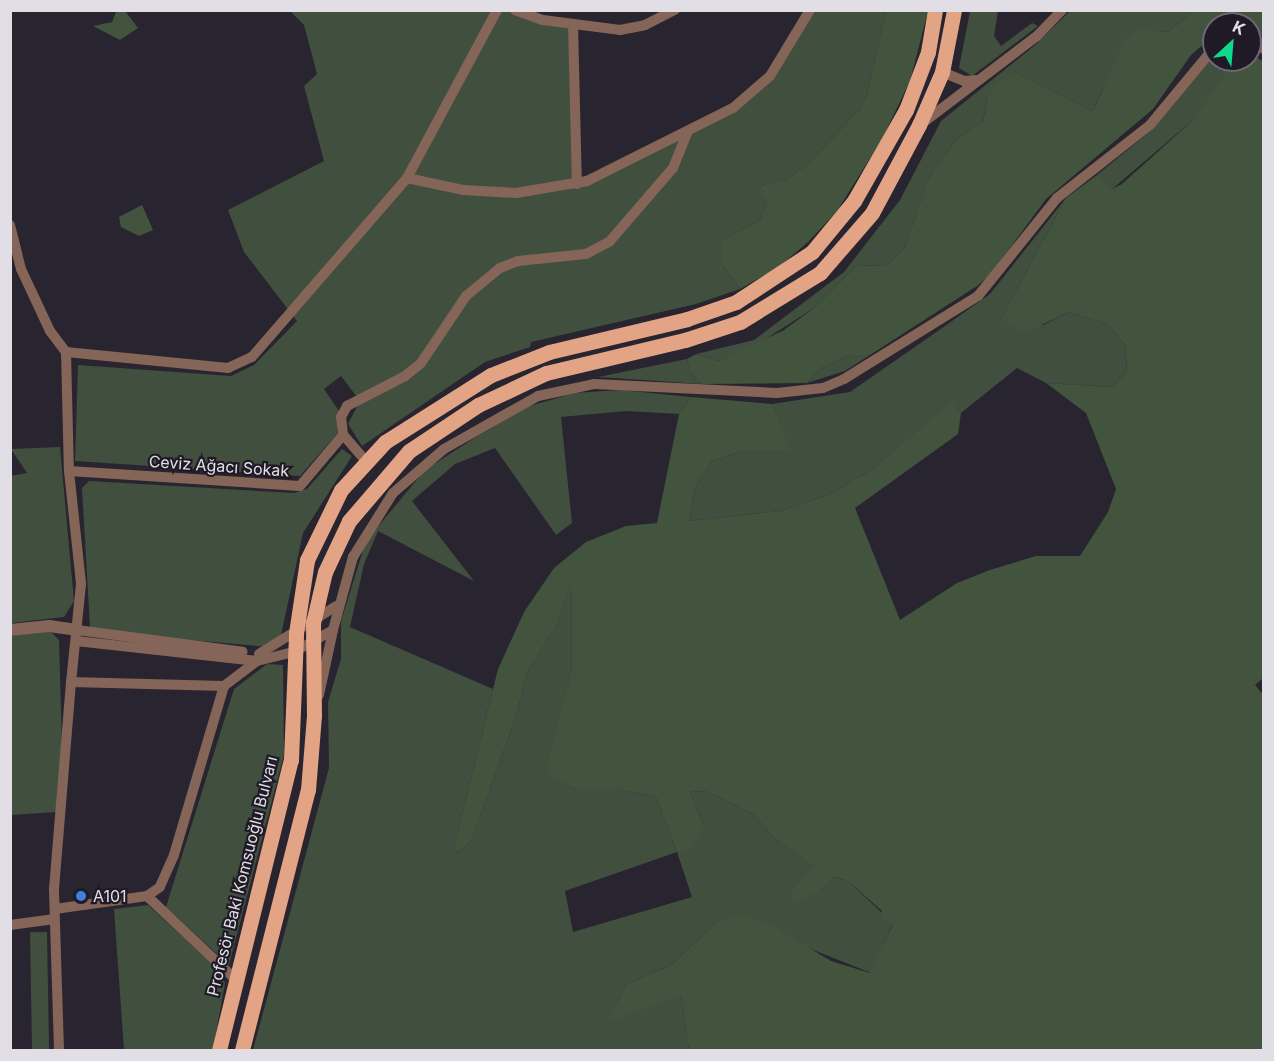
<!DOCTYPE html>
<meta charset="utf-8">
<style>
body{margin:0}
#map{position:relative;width:1274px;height:1061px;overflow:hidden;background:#282430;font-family:Inter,sans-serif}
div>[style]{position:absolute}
.green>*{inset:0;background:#414f3e;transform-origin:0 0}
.forest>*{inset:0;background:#42543e}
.minor>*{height:10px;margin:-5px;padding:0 5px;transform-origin:5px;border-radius:5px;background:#846557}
.tertiary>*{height:12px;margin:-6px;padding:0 6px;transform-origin:6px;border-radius:6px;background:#846557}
.primary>*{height:15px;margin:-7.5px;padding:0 7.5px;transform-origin:7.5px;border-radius:7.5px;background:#e3a485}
.dots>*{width:16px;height:16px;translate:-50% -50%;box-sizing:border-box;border:3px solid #1f1a26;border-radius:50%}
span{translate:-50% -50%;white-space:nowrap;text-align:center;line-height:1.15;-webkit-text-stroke:4.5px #1f1a26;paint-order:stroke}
.street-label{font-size:16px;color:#e1dee6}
.poi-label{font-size:16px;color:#e1dee6}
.left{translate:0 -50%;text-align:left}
.frame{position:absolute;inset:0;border:12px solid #e1dee6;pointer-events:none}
.north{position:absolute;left:1202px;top:12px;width:60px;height:60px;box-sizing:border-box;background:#1f1a26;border:2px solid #6d6873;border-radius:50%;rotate:26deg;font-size:16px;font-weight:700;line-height:24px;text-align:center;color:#e1dee6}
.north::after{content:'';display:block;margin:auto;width:21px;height:27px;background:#0dd98a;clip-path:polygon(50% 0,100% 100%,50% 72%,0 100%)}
</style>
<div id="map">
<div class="green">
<i style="clip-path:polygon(515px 10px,573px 24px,577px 183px,757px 90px,810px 11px,886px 11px,866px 98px,858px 111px,807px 165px,787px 179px,762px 185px,767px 202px,760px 220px,720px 241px,724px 268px,740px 289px,696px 304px,531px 342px,530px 347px,485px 362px,362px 446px,348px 424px,360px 401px,341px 376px,324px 389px,339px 411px,337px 434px,300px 476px,75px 461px,78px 365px,231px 376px,254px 365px,297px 321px,244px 252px,228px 210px,324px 161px,304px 86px,317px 74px,304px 25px,290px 11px)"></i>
<i style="clip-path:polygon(970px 11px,998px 11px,994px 36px,1001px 46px,1032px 23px,1038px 26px,972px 76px,959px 68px)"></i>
<i style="clip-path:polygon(1070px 11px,1194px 11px,1168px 32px,1156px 31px,1102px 90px,1093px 111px,1018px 74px,987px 98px,983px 122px,960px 136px,940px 160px,927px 182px,905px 247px,887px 265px,856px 266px,814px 308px,753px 347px,719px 361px,696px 354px,754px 340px,844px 272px,900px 200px,941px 121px,1034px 46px)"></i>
<i style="clip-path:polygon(1214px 53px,1214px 60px,1236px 60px,1229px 76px,1193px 120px,1111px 190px,1097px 175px,1153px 129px)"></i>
<i style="clip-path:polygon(1066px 198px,1001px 319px,1043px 325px,1069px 312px,1107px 324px,1125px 345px,1127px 371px,1112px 387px,1046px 383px,1017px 368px,961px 413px,952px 403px,871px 470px,828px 495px,781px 511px,689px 521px,695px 488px,712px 461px,746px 450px,790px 450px,772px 404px,850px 392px,945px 326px,990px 294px)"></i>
<i style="clip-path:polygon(850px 355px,870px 355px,845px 371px,807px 383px,821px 368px)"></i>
<i style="clip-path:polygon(687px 359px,690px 372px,702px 384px,598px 377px)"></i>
<i style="clip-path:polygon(evenodd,621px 390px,691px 397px,679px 414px,626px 411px,561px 417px,572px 523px,556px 535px,495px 448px,455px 464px,412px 501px,474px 581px,378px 531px,364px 564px,350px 627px,493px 689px,453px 851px,459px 852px,471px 842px,517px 713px,527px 672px,556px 627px,571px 580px,572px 668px,547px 774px,577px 789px,618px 789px,656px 797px,677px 852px,703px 824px,690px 792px,706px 791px,753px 814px,775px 839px,816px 866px,794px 886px,818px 892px,832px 877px,848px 881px,893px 923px,871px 973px,801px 945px,716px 922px,673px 964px,627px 984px,607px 1022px,681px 994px,689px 1050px,253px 1050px,329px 768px,328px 702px,341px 659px,341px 621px,366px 541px,425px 470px,476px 437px,530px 406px,574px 393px,621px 390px,677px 852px,692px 897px,573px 932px,565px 891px,677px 852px)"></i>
<i style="clip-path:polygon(60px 447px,74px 601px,64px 617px,11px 623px,10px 476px,27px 473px,11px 449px)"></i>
<i style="clip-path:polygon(342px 449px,352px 456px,303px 533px,281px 635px,269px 647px,99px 632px,90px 627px,82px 488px,89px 481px,294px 493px,307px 489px)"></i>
<i style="clip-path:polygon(50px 631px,59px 640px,62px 745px,56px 812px,11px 815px,10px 636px)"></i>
<i style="clip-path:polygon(267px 664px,283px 665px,284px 755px,229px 965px,166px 907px,234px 689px)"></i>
<i style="clip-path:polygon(148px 905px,216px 967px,225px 983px,213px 1050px,124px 1050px,114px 909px)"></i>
<i style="left:47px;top:932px;width:118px;height:17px;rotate:89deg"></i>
</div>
<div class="forest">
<i style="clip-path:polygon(117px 10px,125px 11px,138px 28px,120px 40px,93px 26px,112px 22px)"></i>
<i style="clip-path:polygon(886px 11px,928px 11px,910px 81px,882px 139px,837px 211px,809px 241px,779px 267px,740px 289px,722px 265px,720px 241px,760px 220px,767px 202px,760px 194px,762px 185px,787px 179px,807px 165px,858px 111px,866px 98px)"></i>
<i style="clip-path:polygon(1194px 11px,1263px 11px,1263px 36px,1250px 30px,1250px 24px,1214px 24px,1214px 35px,1191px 55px,1153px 109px,1046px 199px,990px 275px,977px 286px,870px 355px,850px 355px,821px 368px,807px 383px,702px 384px,690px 372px,687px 359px,696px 354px,719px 361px,784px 330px,814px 308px,856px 266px,887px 265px,905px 247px,927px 182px,940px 160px,960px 136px,983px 122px,987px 98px,998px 82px,1018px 74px,1093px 111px,1125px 39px,1140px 29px,1168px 32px)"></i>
<i style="clip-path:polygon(1250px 53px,1264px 62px,1264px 677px,1255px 685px,1264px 696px,1263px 1050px,689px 1050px,681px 995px,606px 1023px,627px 984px,673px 964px,716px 922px,739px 915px,770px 924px,831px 961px,870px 973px,893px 924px,881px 919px,882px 911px,848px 881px,833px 877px,818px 892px,799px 902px,791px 900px,794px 886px,815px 866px,775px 839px,753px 814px,706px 791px,690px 792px,703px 824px,693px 847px,677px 852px,656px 797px,618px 789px,577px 789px,546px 774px,572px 668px,571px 582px,556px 627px,527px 672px,517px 713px,471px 842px,459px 852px,453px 851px,498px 669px,524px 612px,554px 568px,586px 542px,626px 526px,657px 523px,679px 414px,691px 397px,772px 404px,791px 450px,746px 450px,712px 461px,695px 488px,689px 521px,781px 511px,828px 495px,871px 470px,952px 402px,961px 413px,958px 434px,855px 508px,900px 620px,957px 583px,990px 570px,1036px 556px,1080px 556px,1108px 512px,1116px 489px,1086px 413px,1046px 383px,1112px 387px,1127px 371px,1125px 345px,1107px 324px,1069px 312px,1024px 333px,1001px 319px,1066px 198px,1097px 175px,1112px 189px,1122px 184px,1193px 120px,1236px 60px,1250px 60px)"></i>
<i style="clip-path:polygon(142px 205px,153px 230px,139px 236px,121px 227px,119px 217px)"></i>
</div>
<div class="minor">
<i style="left:515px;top:10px;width:30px;rotate:20deg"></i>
<i style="left:543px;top:20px;width:78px;rotate:7.4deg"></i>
<i style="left:620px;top:30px;width:25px;rotate:-11deg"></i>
<i style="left:645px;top:25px;width:34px;rotate:-27deg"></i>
<i style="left:573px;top:24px;width:160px;rotate:88.6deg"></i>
<i style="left:1250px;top:42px;width:16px;rotate:27deg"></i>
<i style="left:942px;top:72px;width:24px;rotate:22deg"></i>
<i style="left:964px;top:81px;width:13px;rotate:-4deg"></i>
<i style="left:920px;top:125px;width:147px;rotate:-37.3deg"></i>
<i style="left:1037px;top:36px;width:36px;rotate:-46deg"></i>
<i style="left:407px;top:178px;width:57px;rotate:12.1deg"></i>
<i style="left:463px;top:190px;width:53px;rotate:3.2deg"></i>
<i style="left:516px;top:193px;width:72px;rotate:-9.6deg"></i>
<i style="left:587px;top:181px;width:163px;rotate:-26.6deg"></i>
<i style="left:733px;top:108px;width:49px;rotate:-40.9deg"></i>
<i style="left:770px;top:76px;width:77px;rotate:-58.8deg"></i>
<i style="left:10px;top:225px;width:45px;rotate:76deg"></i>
<i style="left:21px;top:269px;width:68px;rotate:64.9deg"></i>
<i style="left:50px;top:331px;width:26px;rotate:53deg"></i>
<i style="left:66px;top:352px;width:119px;rotate:88.6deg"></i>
<i style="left:69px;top:471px;width:114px;rotate:83.9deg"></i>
<i style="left:81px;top:584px;width:99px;rotate:95.8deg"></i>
<i style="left:71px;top:682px;width:153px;rotate:1.5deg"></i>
<i style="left:224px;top:686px;width:176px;rotate:106.5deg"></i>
<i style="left:174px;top:855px;width:35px;rotate:114deg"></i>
<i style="left:160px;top:887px;width:16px;rotate:145deg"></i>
<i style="left:147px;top:896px;width:93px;rotate:172deg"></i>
<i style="left:66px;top:352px;width:163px;rotate:5.6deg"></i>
<i style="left:228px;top:368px;width:26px;rotate:-25deg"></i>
<i style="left:252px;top:357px;width:237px;rotate:-49.1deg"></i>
<i style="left:407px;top:178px;width:191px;rotate:-61.8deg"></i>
<i style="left:365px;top:460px;width:33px;rotate:-131deg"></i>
<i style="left:343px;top:435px;width:18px;rotate:-96deg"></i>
<i style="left:341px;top:417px;width:13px;rotate:-61deg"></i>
<i style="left:347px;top:406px;width:65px;rotate:-27.3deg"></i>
<i style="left:405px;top:376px;width:21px;rotate:-39deg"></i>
<i style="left:421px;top:363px;width:81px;rotate:-56.1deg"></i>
<i style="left:466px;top:296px;width:44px;rotate:-39.5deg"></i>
<i style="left:500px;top:268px;width:19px;rotate:-21deg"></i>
<i style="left:518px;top:261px;width:68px;rotate:-5.9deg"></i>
<i style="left:586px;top:254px;width:27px;rotate:-28deg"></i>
<i style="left:610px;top:241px;width:96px;rotate:-49.2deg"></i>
<i style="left:673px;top:168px;width:38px;rotate:-68deg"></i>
<i style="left:69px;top:471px;width:231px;rotate:3.7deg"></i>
<i style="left:300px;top:486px;width:67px;rotate:-49.9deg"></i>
<i style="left:77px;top:630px;width:167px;rotate:7.5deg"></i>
<i style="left:76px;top:641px;width:182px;rotate:6.3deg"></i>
<i style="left:257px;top:661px;width:38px;rotate:-14deg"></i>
<i style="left:294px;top:652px;width:45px;rotate:-29.4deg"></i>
<i style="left:333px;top:630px;width:76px;rotate:-74.7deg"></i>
<i style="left:353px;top:557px;width:75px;rotate:-58deg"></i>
<i style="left:393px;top:493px;width:67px;rotate:-40.8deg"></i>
<i style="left:444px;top:449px;width:108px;rotate:-29.4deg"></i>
<i style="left:538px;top:396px;width:57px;rotate:-12.1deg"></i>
<i style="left:594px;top:384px;width:183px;rotate:2.8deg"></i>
<i style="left:777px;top:393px;width:46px;rotate:-6.2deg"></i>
<i style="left:823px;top:388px;width:23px;rotate:-23deg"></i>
<i style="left:844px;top:379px;width:158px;rotate:-31.8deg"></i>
<i style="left:978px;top:296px;width:126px;rotate:-51.1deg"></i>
<i style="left:1057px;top:198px;width:118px;rotate:-38.1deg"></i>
<i style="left:1150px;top:125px;width:100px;rotate:-50.3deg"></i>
<i style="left:259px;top:654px;width:91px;rotate:-31.9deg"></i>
<i style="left:224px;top:686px;width:41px;rotate:-37.1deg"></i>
<i style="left:319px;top:695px;width:66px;rotate:-77.8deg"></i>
<i style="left:147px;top:896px;width:121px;rotate:43.3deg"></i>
<i style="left:10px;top:925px;width:45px;rotate:-7.6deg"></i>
<i style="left:59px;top:1050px;width:161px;rotate:-91.8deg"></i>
<i style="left:54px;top:889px;width:208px;rotate:-85.3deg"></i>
</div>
<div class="tertiary">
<i style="left:10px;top:630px;width:39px;rotate:-6deg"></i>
<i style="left:49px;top:626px;width:28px;rotate:8deg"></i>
</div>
<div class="primary">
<i style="left:219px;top:1050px;width:299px;rotate:-76.1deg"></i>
<i style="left:291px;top:760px;width:127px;rotate:-87.7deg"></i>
<i style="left:296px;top:633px;width:74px;rotate:-81.4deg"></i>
<i style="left:307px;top:560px;width:78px;rotate:-64.1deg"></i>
<i style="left:341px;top:490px;width:65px;rotate:-47.5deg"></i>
<i style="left:385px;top:442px;width:125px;rotate:-32.3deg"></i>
<i style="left:491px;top:375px;width:62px;rotate:-21.6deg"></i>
<i style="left:549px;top:352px;width:142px;rotate:-13.4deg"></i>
<i style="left:687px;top:319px;width:52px;rotate:-19.1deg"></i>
<i style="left:736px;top:302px;width:91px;rotate:-33.3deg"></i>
<i style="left:812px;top:252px;width:66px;rotate:-50.5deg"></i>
<i style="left:854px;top:201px;width:105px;rotate:-60.3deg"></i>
<i style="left:906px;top:110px;width:62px;rotate:-69.2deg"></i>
<i style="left:928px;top:52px;width:43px;rotate:-80.5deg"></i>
<i style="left:242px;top:1050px;width:268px;rotate:-75.8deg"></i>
<i style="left:308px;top:790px;width:74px;rotate:-85.4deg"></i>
<i style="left:314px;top:716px;width:93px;rotate:-90.6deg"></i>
<i style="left:313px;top:623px;width:52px;rotate:-76.8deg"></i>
<i style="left:325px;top:572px;width:56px;rotate:-64.8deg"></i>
<i style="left:349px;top:521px;width:92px;rotate:-49.4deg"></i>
<i style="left:409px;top:451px;width:83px;rotate:-33.7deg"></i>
<i style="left:478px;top:405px;width:75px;rotate:-25.2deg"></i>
<i style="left:546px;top:373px;width:143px;rotate:-13.4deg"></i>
<i style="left:685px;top:340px;width:58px;rotate:-18.1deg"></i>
<i style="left:740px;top:322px;width:94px;rotate:-31.5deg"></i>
<i style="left:820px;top:273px;width:79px;rotate:-49.1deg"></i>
<i style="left:872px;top:213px;width:100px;rotate:-61.9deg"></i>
<i style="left:919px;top:125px;width:58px;rotate:-66.5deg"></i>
<i style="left:942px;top:72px;width:63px;rotate:-79deg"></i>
</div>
<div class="dots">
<i style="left:81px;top:896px;background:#3f7fe0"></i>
</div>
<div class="street-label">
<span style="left:219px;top:466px;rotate:4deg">Ceviz Ağacı Sokak</span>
<span style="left:242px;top:876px;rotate:-76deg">Profesör Baki Komsuoğlu Bulvarı</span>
</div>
<div class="poi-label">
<span class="left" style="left:93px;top:896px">A101</span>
</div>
<div class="frame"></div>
<div class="north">K</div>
</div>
